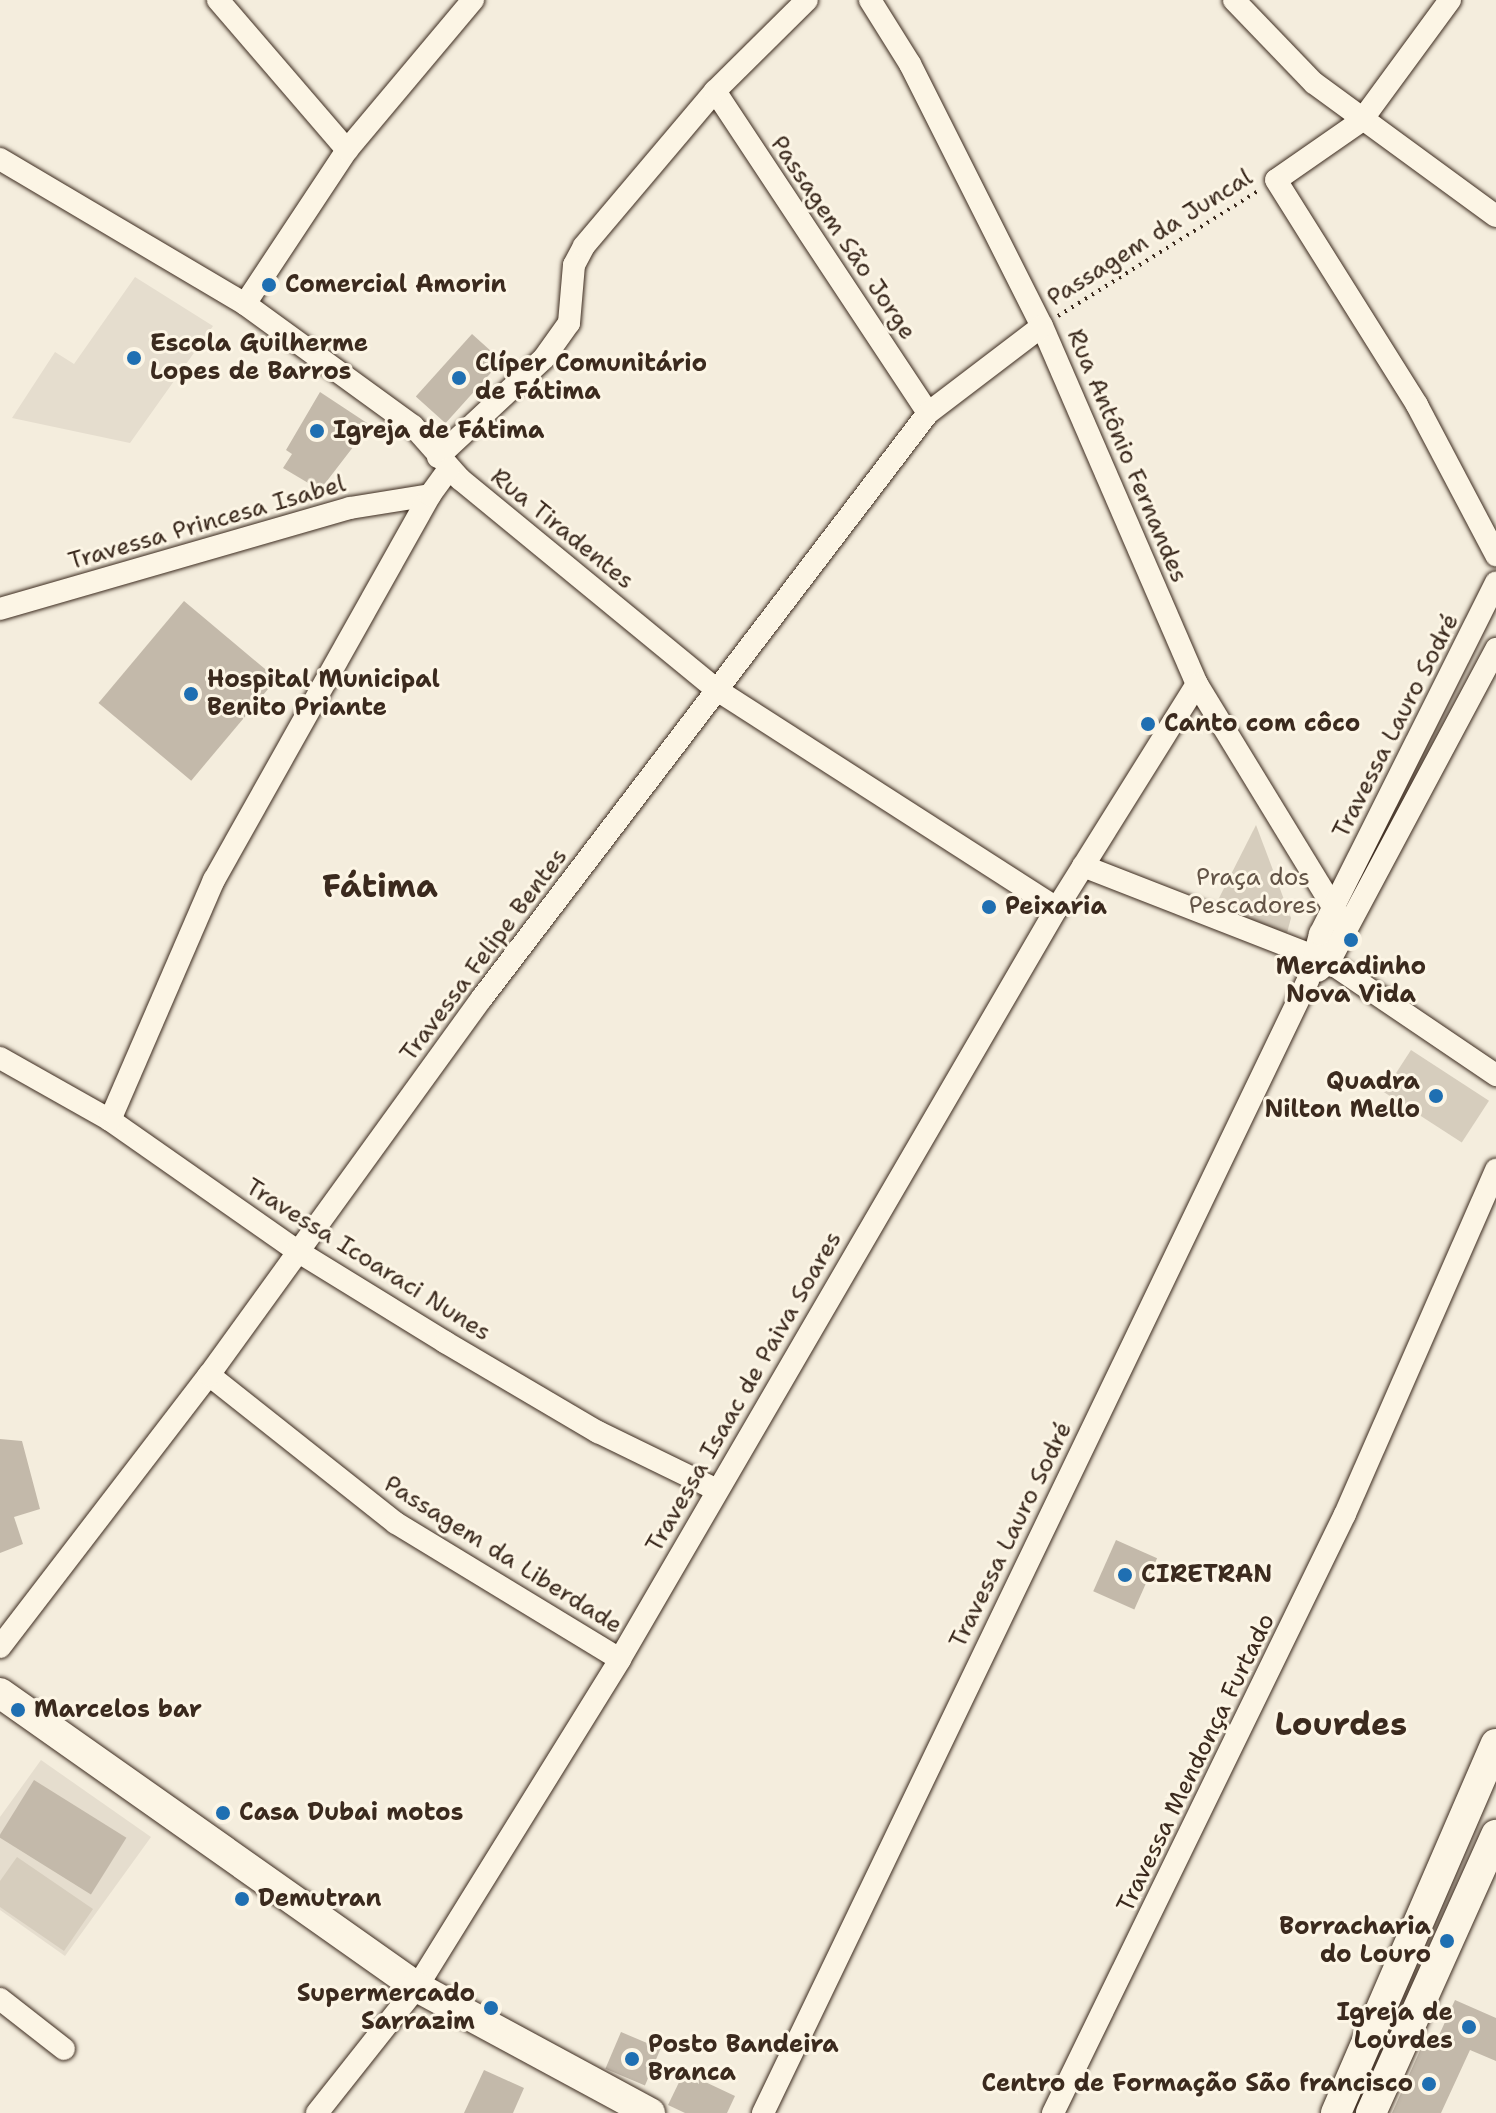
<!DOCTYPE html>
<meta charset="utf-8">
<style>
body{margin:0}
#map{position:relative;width:1496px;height:2113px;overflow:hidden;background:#f4eddd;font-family:"Shantell Sans",sans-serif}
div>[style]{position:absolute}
.built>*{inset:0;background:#e5ddce}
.green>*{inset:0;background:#d6cdbd;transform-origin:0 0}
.building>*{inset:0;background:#c3b9aa;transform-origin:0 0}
.path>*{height:4px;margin-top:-2px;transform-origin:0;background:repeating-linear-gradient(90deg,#3b2a1e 0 2px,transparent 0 8px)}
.roads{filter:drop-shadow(0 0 2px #3b2a1e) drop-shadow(0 0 2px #3b2a1e)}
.street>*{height:22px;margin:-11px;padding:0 11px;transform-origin:11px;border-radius:11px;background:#fcf5e5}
.secondary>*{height:30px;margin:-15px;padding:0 15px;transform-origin:15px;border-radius:15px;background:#fcf5e5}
.dots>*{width:22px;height:22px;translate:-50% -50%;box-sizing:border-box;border:4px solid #fcf5e5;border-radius:50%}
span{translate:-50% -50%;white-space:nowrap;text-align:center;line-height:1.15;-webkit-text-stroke:6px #fcf5e5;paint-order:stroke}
.street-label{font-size:24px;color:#3b2a1e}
.poi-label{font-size:24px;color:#3b2a1e;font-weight:700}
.left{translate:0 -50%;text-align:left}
.right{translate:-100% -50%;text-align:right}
.park-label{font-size:24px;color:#625346}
.district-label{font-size:32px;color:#3b2a1e;font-weight:700}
</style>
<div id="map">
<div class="built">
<i style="clip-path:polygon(135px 277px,213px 326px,130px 443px,12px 418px,55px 352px,74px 364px)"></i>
<i style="clip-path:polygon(41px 1760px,151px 1837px,65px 1956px,0 1910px,0 1817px)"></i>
</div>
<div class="green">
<i style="clip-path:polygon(1256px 825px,1291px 918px,1287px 933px,1215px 906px)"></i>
<i style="left:1411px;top:1050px;width:93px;height:50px;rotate:33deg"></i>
<i style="clip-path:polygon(17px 1857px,93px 1909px,64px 1951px,0 1907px,0 1881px)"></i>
</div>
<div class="building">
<i style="left:472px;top:334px;width:40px;height:84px;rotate:42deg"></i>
<i style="clip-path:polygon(320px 392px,370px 425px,320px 490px,283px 468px,292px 454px,286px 450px)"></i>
<i style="left:184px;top:601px;width:121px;height:133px;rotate:40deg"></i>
<i style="clip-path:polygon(0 1439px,22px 1441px,40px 1509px,14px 1517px,23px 1544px,0 1553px)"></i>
<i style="left:1116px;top:1540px;width:45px;height:56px;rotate:24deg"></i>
<i style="left:34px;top:1780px;width:109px;height:67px;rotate:32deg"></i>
<i style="clip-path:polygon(1455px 2000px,1496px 2018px,1496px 2061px,1470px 2050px,1441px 2113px,1392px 2113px,1426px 2037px,1436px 2042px)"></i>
<i style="left:621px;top:2032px;width:43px;height:40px;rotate:23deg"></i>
<i style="clip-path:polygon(484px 2070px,524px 2088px,513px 2113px,464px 2113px)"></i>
<i style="clip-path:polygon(684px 2072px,735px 2096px,727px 2113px,685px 2113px,668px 2105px)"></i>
</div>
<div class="path">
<i style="left:1058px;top:316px;width:239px;rotate:-32deg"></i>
</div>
<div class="roads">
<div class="street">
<i style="left:218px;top:0;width:198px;rotate:49.3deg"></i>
<i style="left:870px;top:0;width:75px;rotate:58deg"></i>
<i style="left:910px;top:64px;width:293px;rotate:63.3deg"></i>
<i style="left:1042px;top:326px;width:390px;rotate:66.6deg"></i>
<i style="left:1197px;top:684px;width:286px;rotate:58.6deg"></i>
<i style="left:1234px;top:0;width:115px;rotate:46.1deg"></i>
<i style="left:1314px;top:83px;width:225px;rotate:36.2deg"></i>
<i style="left:1450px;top:0;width:150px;rotate:126.3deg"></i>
<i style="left:1361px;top:121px;width:103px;rotate:145.2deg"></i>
<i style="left:1276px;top:180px;width:266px;rotate:57.9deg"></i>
<i style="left:1417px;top:405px;width:170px;rotate:62.2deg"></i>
<i style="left:715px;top:91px;width:386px;rotate:56.5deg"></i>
<i style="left:0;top:159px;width:285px;rotate:30.6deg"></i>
<i style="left:245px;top:304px;width:208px;rotate:36deg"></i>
<i style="left:413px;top:426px;width:71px;rotate:48.4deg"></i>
<i style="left:460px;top:479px;width:333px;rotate:39.4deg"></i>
<i style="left:717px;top:690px;width:404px;rotate:32.7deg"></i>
<i style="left:245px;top:304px;width:185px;rotate:-56.5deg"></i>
<i style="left:347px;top:150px;width:196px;rotate:-50deg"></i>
<i style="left:438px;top:457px;width:145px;rotate:-43deg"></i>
<i style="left:544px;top:358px;width:43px;rotate:-54.5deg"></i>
<i style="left:569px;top:323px;width:58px;rotate:-85.1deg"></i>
<i style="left:574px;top:265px;width:21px;rotate:-62deg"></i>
<i style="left:584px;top:246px;width:203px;rotate:-49.8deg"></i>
<i style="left:715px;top:91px;width:129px;rotate:-44.7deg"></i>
<i style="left:0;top:609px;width:364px;rotate:-16.1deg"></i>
<i style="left:350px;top:508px;width:81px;rotate:-9.2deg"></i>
<i style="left:1083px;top:866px;width:264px;rotate:21.3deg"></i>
<i style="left:1329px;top:962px;width:202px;rotate:34.1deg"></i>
<i style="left:1318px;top:971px;width:14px;rotate:-39deg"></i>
<i style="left:1329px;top:962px;width:355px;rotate:-61.9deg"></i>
<i style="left:0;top:1058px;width:126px;rotate:29.4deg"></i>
<i style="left:110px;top:1120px;width:228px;rotate:35deg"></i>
<i style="left:297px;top:1251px;width:174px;rotate:31.6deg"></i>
<i style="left:445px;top:1342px;width:178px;rotate:30.5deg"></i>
<i style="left:598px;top:1432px;width:132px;rotate:26deg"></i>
<i style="left:110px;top:1120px;width:262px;rotate:-66.6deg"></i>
<i style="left:214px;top:880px;width:441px;rotate:-60.7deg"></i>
<i style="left:430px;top:495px;width:32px;rotate:-54deg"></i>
<i style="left:209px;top:1375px;width:238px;rotate:38.4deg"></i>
<i style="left:396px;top:1523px;width:262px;rotate:31.3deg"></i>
<i style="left:0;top:1647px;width:343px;rotate:-52.5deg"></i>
<i style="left:209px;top:1375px;width:465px;rotate:-54.1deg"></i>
<i style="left:482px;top:998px;width:736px;rotate:-52.68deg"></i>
<i style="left:928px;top:413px;width:143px;rotate:-37.3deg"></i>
<i style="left:0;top:1999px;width:81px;rotate:38deg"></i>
<i style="left:317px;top:2113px;width:161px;rotate:-51.6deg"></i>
<i style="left:417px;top:1987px;width:386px;rotate:-58.2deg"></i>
<i style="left:620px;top:1659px;width:869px;rotate:-59.81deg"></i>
<i style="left:1057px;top:908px;width:264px;rotate:-58deg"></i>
<i style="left:763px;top:2113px;width:1257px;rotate:-64.31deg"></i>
<i style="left:1308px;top:980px;width:48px;rotate:-75.4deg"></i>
<i style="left:1320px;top:934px;width:393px;rotate:-63.4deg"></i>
<i style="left:1053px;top:2113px;width:666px;rotate:-64.01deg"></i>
<i style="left:1345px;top:1514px;width:376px;rotate:-66.3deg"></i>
</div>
<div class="secondary">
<i style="left:0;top:1693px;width:510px;rotate:35.19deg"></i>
<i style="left:417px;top:1987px;width:265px;rotate:28.4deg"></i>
<i style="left:1336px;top:2113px;width:402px;rotate:-66.6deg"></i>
<i style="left:1371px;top:2113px;width:305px;rotate:-65.8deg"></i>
</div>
</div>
<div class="dots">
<i style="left:269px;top:285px;background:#1f6fb2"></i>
<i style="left:134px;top:358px;background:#1f6fb2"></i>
<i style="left:459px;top:378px;background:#1f6fb2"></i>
<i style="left:317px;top:431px;background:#1f6fb2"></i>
<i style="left:191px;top:694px;background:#1f6fb2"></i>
<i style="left:1148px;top:724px;background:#1f6fb2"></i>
<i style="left:989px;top:907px;background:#1f6fb2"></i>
<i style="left:1351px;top:940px;background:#1f6fb2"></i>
<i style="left:1436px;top:1096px;background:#1f6fb2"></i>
<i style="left:1125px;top:1575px;background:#1f6fb2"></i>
<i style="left:18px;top:1710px;background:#1f6fb2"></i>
<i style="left:223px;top:1813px;background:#1f6fb2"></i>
<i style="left:242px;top:1899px;background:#1f6fb2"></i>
<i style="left:1447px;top:1941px;background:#1f6fb2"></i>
<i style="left:491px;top:2008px;background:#1f6fb2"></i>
<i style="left:1469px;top:2027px;background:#1f6fb2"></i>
<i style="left:632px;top:2059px;background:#1f6fb2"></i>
<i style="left:1429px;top:2084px;background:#1f6fb2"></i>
</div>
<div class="street-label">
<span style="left:843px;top:238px;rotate:56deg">Passagem São Jorge</span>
<span style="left:1150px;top:238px;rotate:-32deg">Passagem da Juncal</span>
<span style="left:1127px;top:456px;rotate:67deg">Rua Antônio Fernandes</span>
<span style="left:207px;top:523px;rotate:-16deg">Travessa Princesa Isabel</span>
<span style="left:562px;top:529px;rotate:39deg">Rua Tiradentes</span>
<span style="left:1396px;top:726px;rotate:-63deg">Travessa Lauro Sodré</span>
<span style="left:484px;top:955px;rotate:-53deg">Travessa Felipe Bentes</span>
<span style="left:368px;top:1260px;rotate:32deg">Travessa Icoaraci Nunes</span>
<span style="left:744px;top:1392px;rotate:-60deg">Travessa Isaac de Paiva Soares</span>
<span style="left:1011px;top:1535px;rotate:-64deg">Travessa Lauro Sodré</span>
<span style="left:503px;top:1555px;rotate:32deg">Passagem da Liberdade</span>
<span style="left:1196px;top:1763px;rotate:-64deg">Travessa Mendonça Furtado</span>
</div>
<div class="poi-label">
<span class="left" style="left:285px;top:285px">Comercial Amorin</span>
<span class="left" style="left:150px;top:358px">Escola Guilherme<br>Lopes de Barros</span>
<span class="left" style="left:475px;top:378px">Clíper Comunitário<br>de Fátima</span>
<span class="left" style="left:333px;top:431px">Igreja de Fátima</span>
<span class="left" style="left:207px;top:694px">Hospital Municipal<br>Benito Priante</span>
<span class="left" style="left:1164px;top:724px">Canto com côco</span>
<span class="left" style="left:1005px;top:907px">Peixaria</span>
<span style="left:1351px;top:981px">Mercadinho<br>Nova Vida</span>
<span class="right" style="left:1420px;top:1096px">Quadra<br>Nilton Mello</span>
<span class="left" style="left:1141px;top:1575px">CIRETRAN</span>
<span class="left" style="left:34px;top:1710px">Marcelos bar</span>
<span class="left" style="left:239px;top:1813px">Casa Dubai motos</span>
<span class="left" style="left:258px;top:1899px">Demutran</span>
<span class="right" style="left:1431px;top:1941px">Borracharia<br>do Louro</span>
<span class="right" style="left:475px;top:2008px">Supermercado<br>Sarrazim</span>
<span class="right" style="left:1453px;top:2027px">Igreja de<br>Lourdes</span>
<span class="left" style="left:648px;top:2059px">Posto Bandeira<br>Branca</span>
<span class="right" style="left:1413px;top:2084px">Centro de Formação São francisco</span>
</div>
<div class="park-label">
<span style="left:1253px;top:892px">Praça dos<br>Pescadores</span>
</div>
<div class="district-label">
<span style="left:380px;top:886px">Fátima</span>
<span style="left:1341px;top:1724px">Lourdes</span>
</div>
</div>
